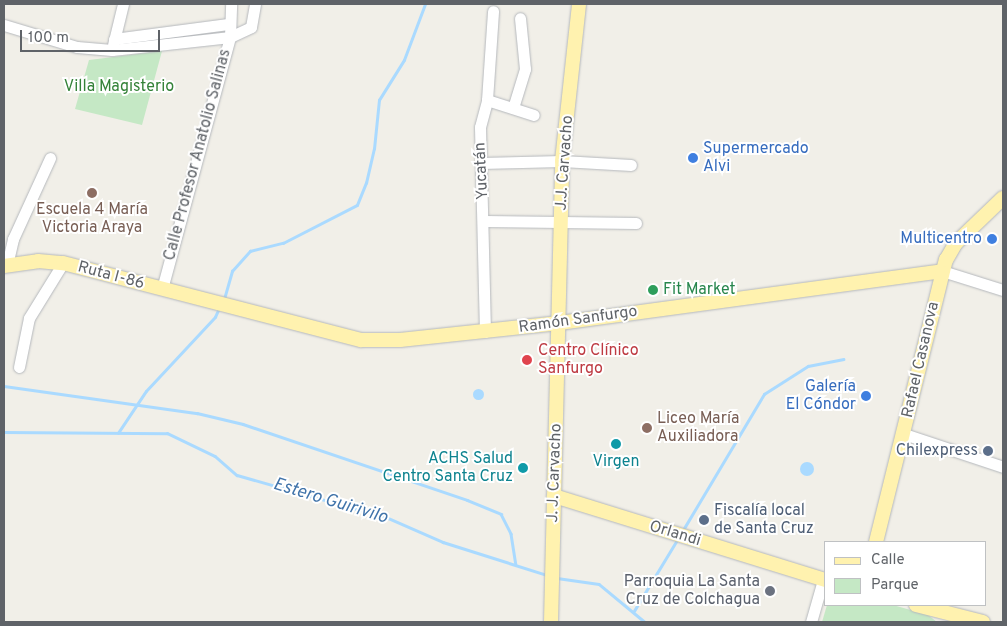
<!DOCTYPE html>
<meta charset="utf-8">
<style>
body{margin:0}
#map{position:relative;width:1007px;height:626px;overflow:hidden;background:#f1efe8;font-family:Overpass,sans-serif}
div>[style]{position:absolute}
.green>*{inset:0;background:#c5e8c5}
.water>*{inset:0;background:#aadaff}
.round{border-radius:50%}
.stream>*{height:2.5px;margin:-1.25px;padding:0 1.25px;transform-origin:1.25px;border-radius:1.25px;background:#aadaff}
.roads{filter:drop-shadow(0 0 1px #b5b8bc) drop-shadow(0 0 1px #b5b8bc)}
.minor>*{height:11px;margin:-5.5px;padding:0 5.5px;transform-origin:5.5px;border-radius:5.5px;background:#fff}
.major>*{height:14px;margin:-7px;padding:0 7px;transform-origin:7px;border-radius:7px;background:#fff2af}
.dots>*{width:14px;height:14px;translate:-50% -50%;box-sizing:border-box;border:2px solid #fff;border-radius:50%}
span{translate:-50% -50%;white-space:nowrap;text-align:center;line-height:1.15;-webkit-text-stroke:4px #fff;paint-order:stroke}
.park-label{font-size:16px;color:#348238}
.shop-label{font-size:16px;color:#366cbe}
.left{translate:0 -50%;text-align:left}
.right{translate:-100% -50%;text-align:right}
.street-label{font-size:16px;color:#5f6368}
.education-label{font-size:16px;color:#785e54}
.leisure-label{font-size:16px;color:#27864d}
.health-label{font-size:16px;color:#be3a42}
.service-label{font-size:16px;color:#4e5e75}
.culture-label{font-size:16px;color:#0d838f}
.worship-label{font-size:16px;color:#5b616d}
.water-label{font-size:18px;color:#4174aa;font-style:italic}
.frame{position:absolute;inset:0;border:5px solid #5f6368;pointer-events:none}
.legend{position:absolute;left:824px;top:541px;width:162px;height:65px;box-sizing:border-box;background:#fff;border:1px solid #bfc1c3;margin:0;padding:6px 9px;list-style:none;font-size:15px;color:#5f6368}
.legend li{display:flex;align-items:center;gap:10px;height:25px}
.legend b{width:25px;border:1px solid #bfc1c3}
.scale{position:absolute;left:20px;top:30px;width:140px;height:22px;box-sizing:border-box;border:2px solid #5f6368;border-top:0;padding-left:6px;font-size:15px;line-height:18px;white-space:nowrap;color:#5f6368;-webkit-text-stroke:4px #fff;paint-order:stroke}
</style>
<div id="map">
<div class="green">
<i style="clip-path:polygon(162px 51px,142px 125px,75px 109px,89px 60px)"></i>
<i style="clip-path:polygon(827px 605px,893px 605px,928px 615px,937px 622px,822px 622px)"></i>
</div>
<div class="water">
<i class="round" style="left:472.5px;top:388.5px;width:11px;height:11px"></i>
<i class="round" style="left:800px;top:462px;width:14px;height:14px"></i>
</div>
<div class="stream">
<i style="left:224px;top:299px;width:29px;rotate:-74deg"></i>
<i style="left:232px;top:271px;width:27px;rotate:-48deg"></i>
<i style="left:250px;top:251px;width:34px;rotate:-14deg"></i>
<i style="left:283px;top:243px;width:83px;rotate:-27.2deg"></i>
<i style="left:357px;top:205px;width:24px;rotate:-68deg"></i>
<i style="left:366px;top:183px;width:35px;rotate:-77deg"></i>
<i style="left:374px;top:149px;width:49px;rotate:-84.2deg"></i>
<i style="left:379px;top:100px;width:47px;rotate:-58deg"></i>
<i style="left:404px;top:60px;width:60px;rotate:-69.4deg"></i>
<i style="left:4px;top:386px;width:195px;rotate:8deg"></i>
<i style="left:197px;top:413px;width:47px;rotate:13.4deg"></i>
<i style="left:243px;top:424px;width:237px;rotate:18.7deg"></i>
<i style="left:467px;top:500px;width:37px;rotate:22deg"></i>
<i style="left:501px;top:514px;width:22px;rotate:63deg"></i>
<i style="left:511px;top:534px;width:30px;rotate:81deg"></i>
<i style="left:4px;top:432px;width:163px;rotate:0.4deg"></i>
<i style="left:167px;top:433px;width:53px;rotate:25.6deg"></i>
<i style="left:215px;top:456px;width:29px;rotate:41deg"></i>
<i style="left:237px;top:475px;width:157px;rotate:15.9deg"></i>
<i style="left:388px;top:518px;width:60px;rotate:23.6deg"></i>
<i style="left:443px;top:542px;width:109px;rotate:17.6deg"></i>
<i style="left:118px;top:433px;width:50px;rotate:-56.3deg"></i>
<i style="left:146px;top:391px;width:101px;rotate:-47deg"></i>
<i style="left:215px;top:317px;width:10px;rotate:-66deg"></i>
<i style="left:683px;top:530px;width:158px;rotate:-59.2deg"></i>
<i style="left:764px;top:394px;width:52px;rotate:-32.5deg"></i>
<i style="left:808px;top:366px;width:36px;rotate:-11deg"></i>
<i style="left:557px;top:578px;width:42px;rotate:8.1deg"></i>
<i style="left:599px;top:584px;width:60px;rotate:39.6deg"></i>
<i style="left:634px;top:611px;width:83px;rotate:-58.8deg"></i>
</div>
<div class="roads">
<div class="minor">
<i style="left:4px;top:25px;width:76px;rotate:16.8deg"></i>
<i style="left:77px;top:47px;width:35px;rotate:5deg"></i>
<i style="left:112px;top:50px;width:119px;rotate:-6.3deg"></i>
<i style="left:230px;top:37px;width:23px;rotate:-25deg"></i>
<i style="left:251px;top:27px;width:23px;rotate:-80deg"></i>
<i style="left:114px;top:39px;width:115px;rotate:-7.5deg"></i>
<i style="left:113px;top:45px;width:42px;rotate:-76.3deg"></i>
<i style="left:487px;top:100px;width:49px;rotate:17.7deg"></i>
<i style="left:513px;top:108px;width:41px;rotate:-72.9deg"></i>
<i style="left:525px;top:69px;width:51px;rotate:-95.6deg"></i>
<i style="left:481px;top:163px;width:81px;rotate:-1.4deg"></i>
<i style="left:562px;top:161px;width:69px;rotate:3.3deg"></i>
<i style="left:485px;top:221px;width:151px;rotate:0.8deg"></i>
<i style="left:7px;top:265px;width:27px;rotate:-77deg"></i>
<i style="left:13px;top:239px;width:89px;rotate:-65.4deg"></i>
<i style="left:942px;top:271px;width:64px;rotate:17.3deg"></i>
<i style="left:162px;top:289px;width:261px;rotate:-74.9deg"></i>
<i style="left:230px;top:37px;width:33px;rotate:-88deg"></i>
<i style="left:485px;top:332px;width:205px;rotate:-91.4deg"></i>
<i style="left:480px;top:127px;width:28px;rotate:-75deg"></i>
<i style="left:487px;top:100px;width:89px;rotate:-86.1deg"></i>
<i style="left:19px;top:367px;width:50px;rotate:-78.5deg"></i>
<i style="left:29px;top:318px;width:65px;rotate:-58.3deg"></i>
<i style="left:904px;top:434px;width:104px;rotate:18.4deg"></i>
<i style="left:811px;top:622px;width:44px;rotate:-74.1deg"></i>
</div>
<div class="major">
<i style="left:4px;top:266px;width:34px;rotate:-8deg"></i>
<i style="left:38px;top:261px;width:25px;rotate:5deg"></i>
<i style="left:63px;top:263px;width:308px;rotate:14.5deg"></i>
<i style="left:361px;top:340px;width:39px"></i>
<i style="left:400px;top:340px;width:160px;rotate:-6.1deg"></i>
<i style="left:559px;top:323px;width:387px;rotate:-7.7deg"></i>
<i style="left:554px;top:496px;width:285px;rotate:17.2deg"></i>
<i style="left:876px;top:542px;width:291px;rotate:-76.1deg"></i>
<i style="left:946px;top:260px;width:20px;rotate:-60deg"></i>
<i style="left:956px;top:243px;width:65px;rotate:-43.8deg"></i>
<i style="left:916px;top:605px;width:69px;rotate:14.2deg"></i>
<i style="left:551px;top:622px;width:461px;rotate:-88.6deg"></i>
<i style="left:562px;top:161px;width:158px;rotate:-83.8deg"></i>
</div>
</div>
<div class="dots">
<i style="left:693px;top:158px;background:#3f7fe0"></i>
<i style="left:92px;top:193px;background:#8d6e63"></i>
<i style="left:992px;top:239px;background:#3f7fe0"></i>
<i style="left:653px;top:290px;background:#2e9e5b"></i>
<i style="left:527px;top:360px;background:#e0444e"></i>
<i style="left:866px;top:396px;background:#3f7fe0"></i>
<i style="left:647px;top:428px;background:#8d6e63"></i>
<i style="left:616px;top:444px;background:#0f9aa8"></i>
<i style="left:988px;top:451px;background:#5c6f8a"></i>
<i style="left:523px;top:468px;background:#0f9aa8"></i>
<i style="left:704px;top:520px;background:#5c6f8a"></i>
<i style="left:770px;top:591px;background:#6b7280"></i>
</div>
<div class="park-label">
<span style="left:119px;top:87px">Villa Magisterio</span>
</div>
<div class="shop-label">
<span class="left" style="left:703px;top:158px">Supermercado<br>Alvi</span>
<span class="right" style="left:982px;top:239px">Multicentro</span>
<span class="right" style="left:856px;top:396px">Galería<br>El Cóndor</span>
</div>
<div class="street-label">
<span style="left:198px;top:155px;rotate:-75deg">Calle Profesor Anatolio Salinas</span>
<span style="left:565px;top:163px;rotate:-86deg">J.J. Carvacho</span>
<span style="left:482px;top:171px;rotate:-93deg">Yucatán</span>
<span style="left:111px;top:276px;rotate:15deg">Ruta I-86</span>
<span style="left:578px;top:320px;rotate:-8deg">Ramón Sanfurgo</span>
<span style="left:921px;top:360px;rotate:-77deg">Rafael Casanova</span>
<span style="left:555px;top:473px;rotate:-88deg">J. J. Carvacho</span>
<span style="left:675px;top:534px;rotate:17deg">Orlandi</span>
</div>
<div class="education-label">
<span style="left:92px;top:219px">Escuela 4 María<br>Victoria Araya</span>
<span class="left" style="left:657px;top:428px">Liceo María<br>Auxiliadora</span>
</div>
<div class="leisure-label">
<span class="left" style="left:663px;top:290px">Fit Market</span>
</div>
<div class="health-label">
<span class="left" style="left:538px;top:360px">Centro Clínico<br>Sanfurgo</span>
</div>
<div class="service-label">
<span class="right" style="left:978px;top:451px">Chilexpress</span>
<span class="left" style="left:714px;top:520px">Fiscalía local<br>de Santa Cruz</span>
</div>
<div class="culture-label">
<span class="right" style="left:513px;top:468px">ACHS Salud<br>Centro Santa Cruz</span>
<span style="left:616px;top:462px">Virgen</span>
</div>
<div class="worship-label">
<span class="right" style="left:760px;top:591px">Parroquia La Santa<br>Cruz de Colchagua</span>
</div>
<div class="water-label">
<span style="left:330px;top:502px;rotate:17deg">Estero Guirivilo</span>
</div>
<div class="frame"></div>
<ul class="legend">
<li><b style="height:6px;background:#fff2af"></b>Calle</li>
<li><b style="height:14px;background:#c5e8c5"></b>Parque</li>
</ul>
<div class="scale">100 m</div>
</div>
